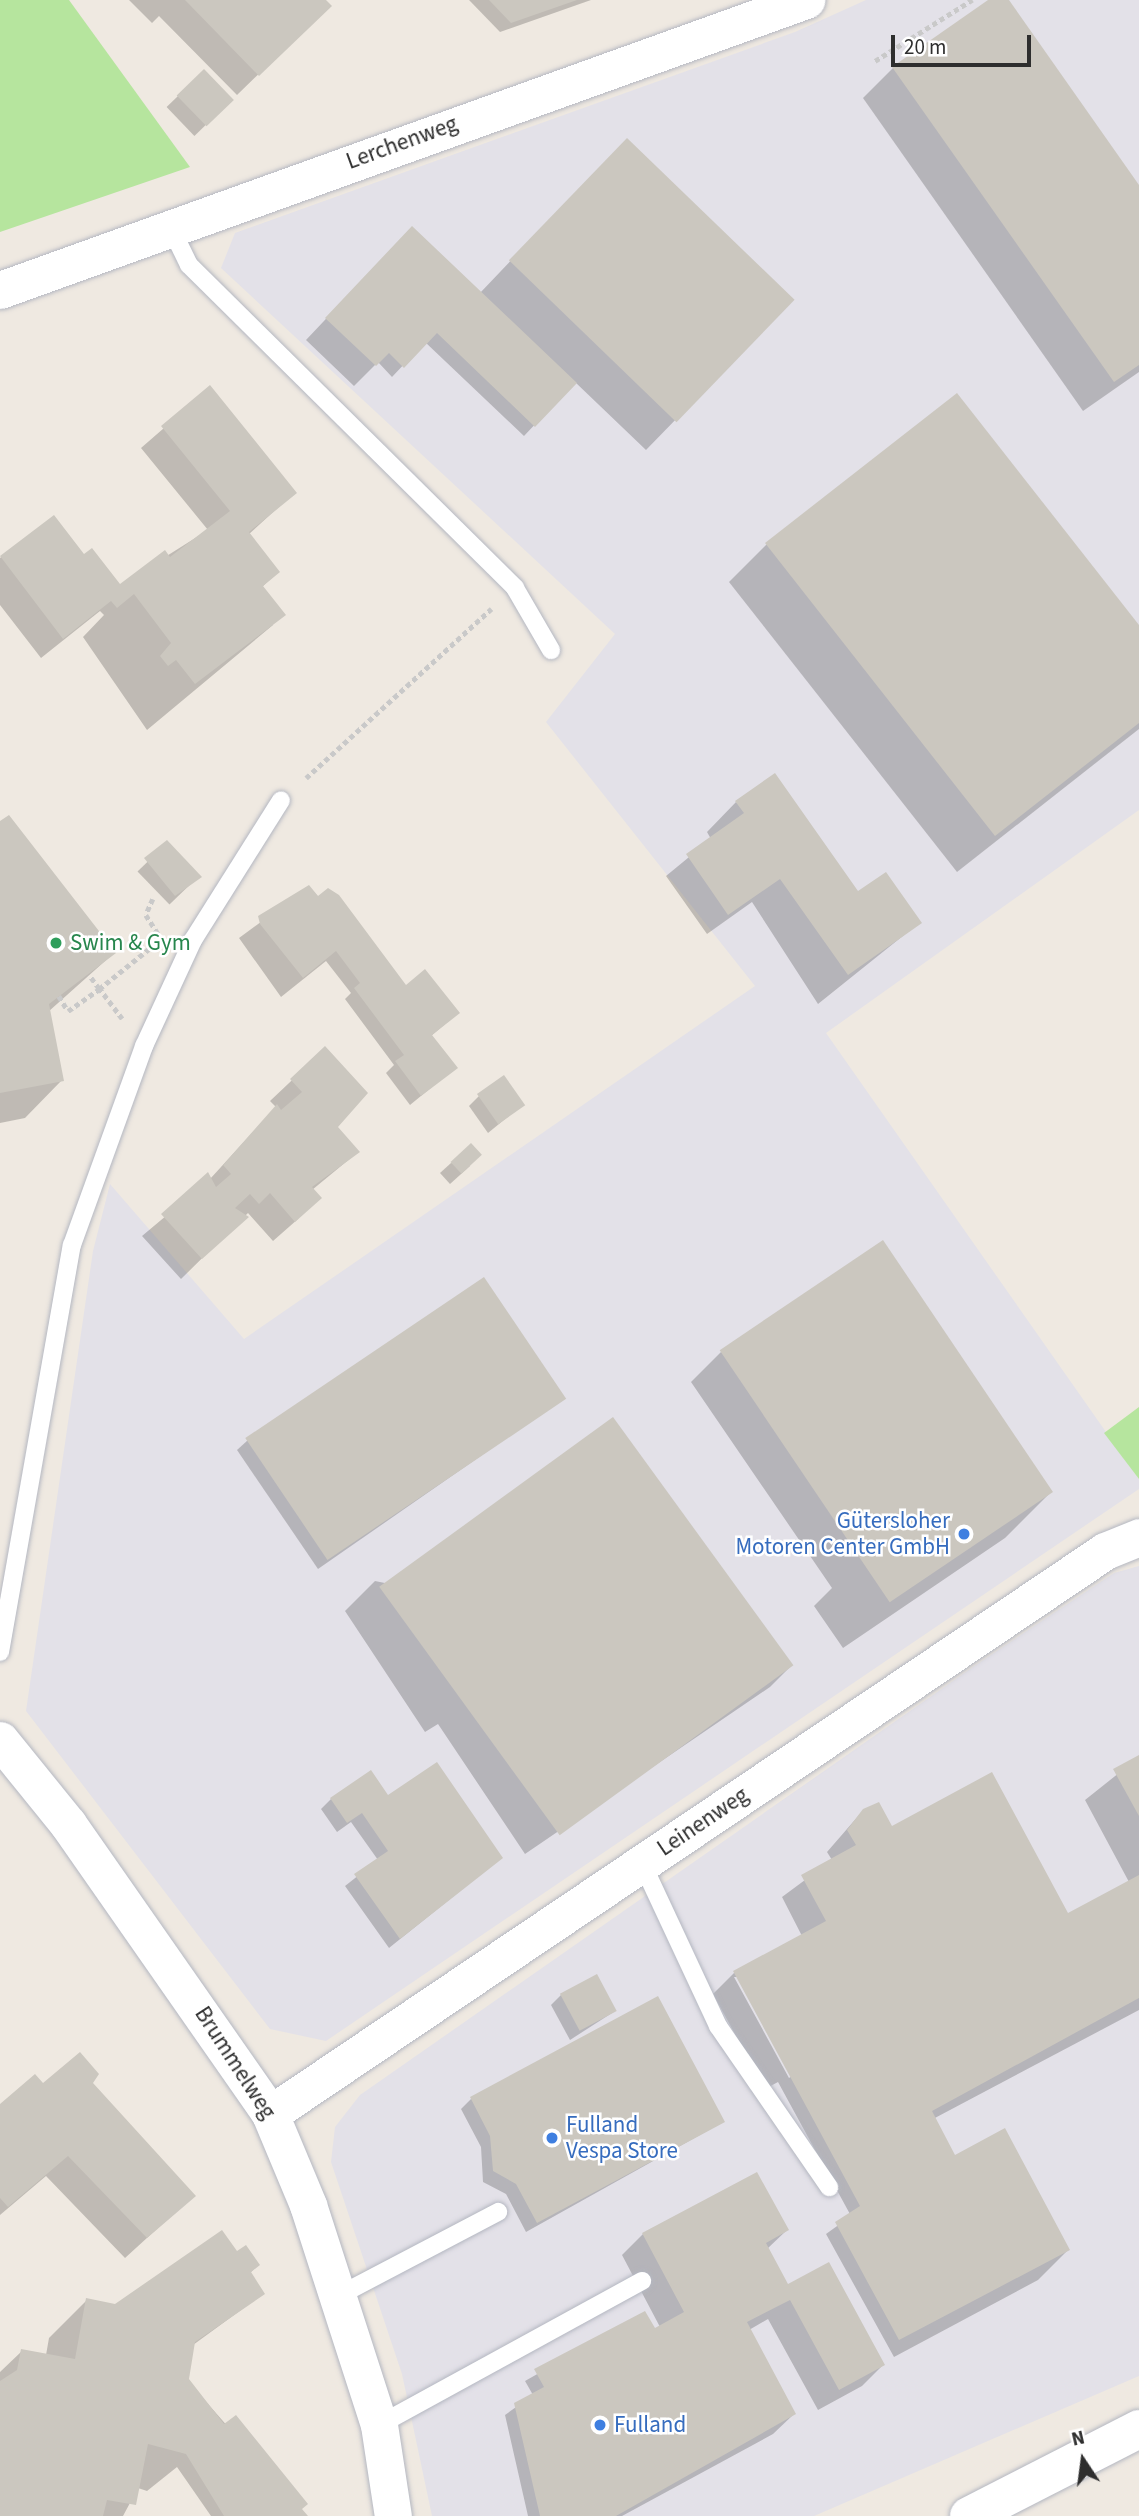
<!DOCTYPE html>
<meta charset="utf-8">
<style>
body{margin:0}
#map{position:relative;width:1139px;height:2516px;overflow:hidden;background:#efe9e1;font-family:"Source Sans 3",sans-serif}
div>[style]{position:absolute}
.industrial>*{inset:0;background:#e3e1e8}
.green>*{inset:0;background:#b6e59e}
.shadow>*{inset:0;background:#0003;transform-origin:0 0}
.building>*{inset:0;background:#cbc7bf;transform-origin:0 0}
.path>*{height:4.5px;margin-top:-2.25px;transform-origin:0;background:repeating-linear-gradient(90deg,#c9c9c9 0 5px,transparent 0 8.5px)}
.roads{filter:drop-shadow(0 0 2px #b4b7c1) drop-shadow(0 0 2px #b4b7c1)}
.lane>*{height:18px;margin:-9px;padding:0 9px;transform-origin:9px;border-radius:9px;background:#fff}
.street>*{height:37px;margin:-18.5px;padding:0 18.5px;transform-origin:18.5px;border-radius:18.5px;background:#fff}
.secondary>*{height:38px;margin:-19px;padding:0 19px;transform-origin:19px;border-radius:19px;background:#fff}
.dots>*{width:19px;height:19px;translate:-50% -50%;box-sizing:border-box;border:4px solid #fff;border-radius:50%}
span{translate:-50% -50%;white-space:nowrap;text-align:center;line-height:1.15;-webkit-text-stroke:5px #fff;paint-order:stroke}
.street-label{font-size:23px;color:#2e2e2e}
.leisure-label{font-size:23px;color:#27864d}
.left{translate:0 -50%;text-align:left}
.shop-label{font-size:23px;color:#366cbe}
.right{translate:-100% -50%;text-align:right}
.north{position:absolute;left:1048px;top:2425px;width:70px;height:70px;-webkit-text-stroke:5px #fff;paint-order:stroke;rotate:347deg;font-size:19px;font-weight:700;line-height:28px;text-align:center;color:#2e2e2e}
.north::after{content:'';display:block;margin:auto;width:24px;height:32px;background:#2e2e2e;clip-path:polygon(50% 0,100% 100%,50% 72%,0 100%)}
.scale{position:absolute;left:891px;top:35px;width:140px;height:32px;box-sizing:border-box;border:4px solid #2e2e2e;border-top:0;padding-left:9px;font-size:21px;line-height:24px;white-space:nowrap;color:#2e2e2e;-webkit-text-stroke:5px #fff;paint-order:stroke}
</style>
<div id="map">
<div class="industrial">
<i style="clip-path:polygon(866px 0,1139px 0,1139px 810px,826px 1033px,1139px 1479px,1139px 1489px,326px 2041px,270px 2029px,26px 1711px,93px 1251px,110px 1184px,244px 1339px,755px 986px,546px 722px,615px 634px,221px 268px,235px 233px,795px 32px)"></i>
<i style="clip-path:polygon(1139px 1566px,1139px 2376px,814px 2516px,432px 2516px,402px 2374px,331px 2162px,335px 2127px,360px 2095px,973px 1667px,1114px 1573px)"></i>
</div>
<div class="green">
<i style="clip-path:polygon(0 0,69px 0,190px 167px,0 232px)"></i>
<i style="clip-path:polygon(1139px 1407px,1139px 1479px,1104px 1433px)"></i>
</div>
<div class="shadow">
<i style="clip-path:polygon(129px 0,324px 0,329px 6px,237px 95px,159px 16px,152px 23px)"></i>
<i style="clip-path:polygon(469px 0,591px 0,500px 32px)"></i>
<i style="clip-path:polygon(991px 0,1007px 0,1139px 188px,1139px 372px,1083px 411px,863px 98px,893px 68px)"></i>
<i style="left:204px;top:71px;width:40px;height:52px;rotate:46deg"></i>
<i style="clip-path:polygon(597px 170px,793px 299px,646px 450px,575px 382px,524px 436px,425px 342px,392px 377px,378px 362px,354px 386px,306px 340px,392px 249px,480px 293px)"></i>
<i style="clip-path:polygon(210px 388px,294px 493px,248px 535px,278px 572px,262px 587px,273px 625px,147px 730px,83px 637px,104px 615px,100px 611px,41px 658px,0 605px,0 558px,54px 517px,84px 556px,119px 586px,208px 530px,141px 448px)"></i>
<i style="clip-path:polygon(957px 395px,1139px 628px,1139px 729px,957px 872px,729px 582px,766px 545px)"></i>
<i style="clip-path:polygon(736px 802px,858px 894px,919px 923px,818px 1004px,752px 902px,707px 934px,666px 876px,711px 839px,707px 832px)"></i>
<i style="clip-path:polygon(9px 817px,114px 953px,48px 1012px,62px 1080px,25px 1118px,0 1123px,0 823px)"></i>
<i style="left:167px;top:843px;width:46px;height:41px;rotate:46deg"></i>
<i style="clip-path:polygon(309px 887px,405px 988px,458px 1013px,431px 1036px,455px 1068px,410px 1105px,386px 1073px,394px 1065px,345px 999px,351px 993px,326px 961px,281px 997px,239px 938px)"></i>
<i style="clip-path:polygon(325px 1049px,336px 1127px,358px 1152px,312px 1190px,298px 1219px,273px 1241px,248px 1213px,181px 1279px,142px 1236px,210px 1179px,276px 1107px,270px 1101px)"></i>
<i style="clip-path:polygon(479px 1096px,522px 1105px,488px 1133px,469px 1106px)"></i>
<i style="clip-path:polygon(451px 1163px,470px 1166px,450px 1184px,440px 1173px)"></i>
<i style="clip-path:polygon(721px 1352px,1052px 1491px,1005px 1538px,843px 1648px,814px 1606px,832px 1588px,691px 1382px)"></i>
<i style="clip-path:polygon(564px 1398px,318px 1569px,237px 1450px,248px 1440px)"></i>
<i style="clip-path:polygon(375px 1581px,791px 1666px,770px 1687px,525px 1854px,438px 1724px,425px 1732px,345px 1611px)"></i>
<i style="clip-path:polygon(evenodd,1139px 1757px,1139px 2010px,933px 2119px,955px 2157px,1068px 2250px,1038px 2280px,894px 2357px,826px 2234px,851px 2216px,778px 2082px,765px 2089px,713px 1994px,734px 1973px,802px 1936px,782px 1897px,832px 1860px,827px 1852px,860px 1814px,1068px 1915px,1129px 1882px,1085px 1800px,1139px 1757px,734px 1977px,738px 1977px,792px 2076px,789px 2078px,734px 1977px)"></i>
<i style="clip-path:polygon(388px 1797px,501px 1858px,389px 1948px,345px 1886px,378px 1860px,351px 1822px,337px 1832px,321px 1809px,331px 1799px)"></i>
<i style="clip-path:polygon(561px 1995px,615px 2011px,570px 2040px,551px 2005px)"></i>
<i style="clip-path:polygon(91px 2083px,193px 2196px,125px 2258px,46px 2176px,0 2215px,0 2107px,43px 2086px)"></i>
<i style="clip-path:polygon(471px 2099px,723px 2122px,526px 2232px,506px 2194px,483px 2182px,481px 2147px,461px 2109px)"></i>
<i style="clip-path:polygon(787px 2230px,767px 2249px,787px 2287px,883px 2365px,862px 2386px,818px 2410px,768px 2319px,749px 2330px,794px 2414px,773px 2434px,622px 2516px,528px 2516px,505px 2415px,533px 2395px,525px 2381px,645px 2313px,647px 2333px,660px 2327px,622px 2255px,643px 2234px)"></i>
<i style="clip-path:polygon(236px 2254px,258px 2265px,250px 2273px,263px 2294px,193px 2345px,187px 2380px,306px 2516px,211px 2516px,177px 2467px,147px 2491px,138px 2488px,123px 2516px,0 2516px,0 2372px,22px 2351px,46px 2355px,49px 2338px,87px 2300px,116px 2306px)"></i>
</div>
<div class="building">
<i style="clip-path:polygon(185px 0,326px 0,332px 6px,259px 76px)"></i>
<i style="clip-path:polygon(489px 0,577px 0,511px 23px)"></i>
<i style="clip-path:polygon(988px 0,1009px 0,1139px 185px,1139px 365px,1114px 382px,892px 67px)"></i>
<i style="left:204px;top:69px;width:43px;height:38px;rotate:46deg"></i>
<i style="left:627px;top:138px;width:233px;height:170px;rotate:44deg"></i>
<i style="clip-path:polygon(412px 226px,577px 383px,535px 427px,437px 333px,404px 368px,389px 353px,376px 366px,325px 318px)"></i>
<i style="clip-path:polygon(210px 385px,297px 493px,249px 532px,280px 572px,263px 586px,286px 615px,195px 684px,176px 660px,168px 666px,160px 656px,171px 643px,134px 594px,117px 608px,111px 601px,63px 639px,0 556px,54px 515px,84px 554px,92px 548px,120px 584px,165px 550px,170px 557px,230px 511px,161px 426px)"></i>
<i style="clip-path:polygon(957px 393px,1139px 625px,1139px 723px,995px 836px,765px 543px)"></i>
<i style="clip-path:polygon(775px 773px,858px 891px,886px 872px,922px 923px,848px 975px,780px 879px,728px 915px,686px 854px,744px 813px,735px 801px)"></i>
<i style="clip-path:polygon(9px 815px,116px 953px,49px 1004px,64px 1081px,0 1093px,0 821px)"></i>
<i style="clip-path:polygon(167px 840px,202px 877px,175px 896px,144px 858px)"></i>
<i style="clip-path:polygon(309px 885px,318px 896px,328px 888px,339px 895px,406px 985px,425px 969px,460px 1013px,432px 1035px,458px 1068px,421px 1096px,395px 1061px,404px 1055px,354px 988px,360px 983px,336px 951px,303px 978px,260px 924px,258px 916px)"></i>
<i style="clip-path:polygon(325px 1046px,368px 1093px,338px 1127px,360px 1152px,312px 1187px,322px 1198px,295px 1222px,270px 1193px,259px 1204px,250px 1194px,235px 1208px,249px 1217px,202px 1259px,161px 1214px,208px 1172px,216px 1187px,231px 1174px,223px 1165px,277px 1104px,281px 1110px,302px 1092px,290px 1079px)"></i>
<i style="left:504px;top:1075px;width:37px;height:33px;rotate:55deg"></i>
<i style="left:471px;top:1143px;width:16px;height:28px;rotate:47deg"></i>
<i style="left:883px;top:1240px;width:304px;height:197px;rotate:56deg"></i>
<i style="left:484px;top:1277px;width:147px;height:288px;rotate:56deg"></i>
<i style="left:613px;top:1417px;width:307px;height:289px;rotate:54deg"></i>
<i style="clip-path:polygon(1139px 1755px,1139px 1816px,1113px 1769px)"></i>
<i style="clip-path:polygon(437px 1762px,503px 1858px,400px 1939px,354px 1874px,388px 1851px,362px 1813px,347px 1823px,330px 1798px,371px 1770px,388px 1795px)"></i>
<i style="clip-path:polygon(992px 1772px,1068px 1913px,1139px 1875px,1139px 1998px,932px 2111px,955px 2155px,1005px 2128px,1070px 2250px,899px 2340px,835px 2222px,860px 2206px,733px 1971px,826px 1921px,801px 1875px,856px 1845px,847px 1830px,863px 1809px,879px 1802px,892px 1826px)"></i>
<i style="left:597px;top:1974px;width:42px;height:42px;rotate:62deg"></i>
<i style="clip-path:polygon(658px 1996px,725px 2122px,537px 2223px,516px 2184px,493px 2171px,490px 2136px,470px 2097px)"></i>
<i style="clip-path:polygon(80px 2052px,99px 2074px,93px 2083px,196px 2196px,147px 2238px,68px 2156px,8px 2207px,0 2198px,0 2104px,35px 2074px,43px 2083px)"></i>
<i style="clip-path:polygon(757px 2172px,789px 2230px,766px 2243px,788px 2284px,829px 2262px,885px 2365px,839px 2390px,790px 2300px,747px 2322px,796px 2414px,616px 2516px,540px 2516px,514px 2403px,544px 2387px,534px 2369px,645px 2311px,655px 2328px,684px 2312px,642px 2233px)"></i>
<i style="clip-path:polygon(222px 2230px,237px 2251px,246px 2245px,260px 2265px,251px 2272px,265px 2294px,195px 2342px,189px 2379px,224px 2424px,236px 2415px,308px 2504px,302px 2509px,308px 2516px,224px 2516px,186px 2454px,148px 2444px,136px 2505px,107px 2500px,103px 2516px,0 2516px,0 2381px,17px 2370px,21px 2349px,75px 2359px,86px 2298px,115px 2304px)"></i>
</div>
<div class="path">
<i style="left:875px;top:61px;width:115px;rotate:-32.2deg"></i>
<i style="left:306px;top:778px;width:251px;rotate:-42.4deg"></i>
<i style="left:153px;top:899px;width:17px;rotate:114deg"></i>
<i style="left:146px;top:915px;width:24px;rotate:57deg"></i>
<i style="left:59px;top:996px;width:17px;rotate:59deg"></i>
<i style="left:68px;top:1011px;width:38px;rotate:-35deg"></i>
<i style="left:99px;top:989px;width:17px;rotate:-126deg"></i>
<i style="left:122px;top:1019px;width:38px;rotate:-127deg"></i>
<i style="left:99px;top:989px;width:65px;rotate:-38.8deg"></i>
</div>
<div class="roads">
<div class="lane">
<i style="left:170px;top:226px;width:43px;rotate:64deg"></i>
<i style="left:189px;top:265px;width:459px;rotate:44.7deg"></i>
<i style="left:515px;top:588px;width:72px;rotate:59.9deg"></i>
<i style="left:0;top:1652px;width:413px;rotate:-80deg"></i>
<i style="left:72px;top:1245px;width:212px;rotate:-70.1deg"></i>
<i style="left:144px;top:1046px;width:117px;rotate:-65.2deg"></i>
<i style="left:193px;top:940px;width:165px;rotate:-57.8deg"></i>
<i style="left:642px;top:1863px;width:180px;rotate:65deg"></i>
<i style="left:718px;top:2026px;width:196px;rotate:55.4deg"></i>
<i style="left:338px;top:2296px;width:181px;rotate:-27.7deg"></i>
<i style="left:379px;top:2425px;width:300px;rotate:-28.7deg"></i>
</div>
<div class="street">
<i style="left:0;top:290px;width:857px;rotate:-19.79deg"></i>
<i style="left:0;top:1740px;width:108px;rotate:51deg"></i>
<i style="left:68px;top:1824px;width:353px;rotate:55.1deg"></i>
<i style="left:270px;top:2114px;width:99px;rotate:67.3deg"></i>
<i style="left:308px;top:2205px;width:231px;rotate:72.1deg"></i>
<i style="left:379px;top:2425px;width:92px;rotate:81.3deg"></i>
<i style="left:270px;top:2114px;width:1007px;rotate:-33.99deg"></i>
<i style="left:1105px;top:1551px;width:37px;rotate:-22deg"></i>
</div>
<div class="secondary">
<i style="left:969px;top:2516px;width:191px;rotate:-27.1deg"></i>
</div>
</div>
<div class="dots">
<i style="left:56px;top:943px;background:#2e9e5b"></i>
<i style="left:964px;top:1534px;background:#3f7fe0"></i>
<i style="left:552px;top:2138px;background:#3f7fe0"></i>
<i style="left:600px;top:2425px;background:#3f7fe0"></i>
</div>
<div class="street-label">
<span style="left:402px;top:143px;rotate:-20deg">Lerchenweg</span>
<span style="left:703px;top:1822px;rotate:-34deg">Leinenweg</span>
<span style="left:235px;top:2063px;rotate:57deg">Brummelweg</span>
</div>
<div class="leisure-label">
<span class="left" style="left:70px;top:943px">Swim &amp; Gym</span>
</div>
<div class="shop-label">
<span class="right" style="left:950px;top:1534px">Gütersloher<br>Motoren Center GmbH</span>
<span class="left" style="left:566px;top:2138px">Fulland<br>Vespa Store</span>
<span class="left" style="left:614px;top:2425px">Fulland</span>
</div>
<div class="north">N</div>
<div class="scale">20 m</div>
</div>
